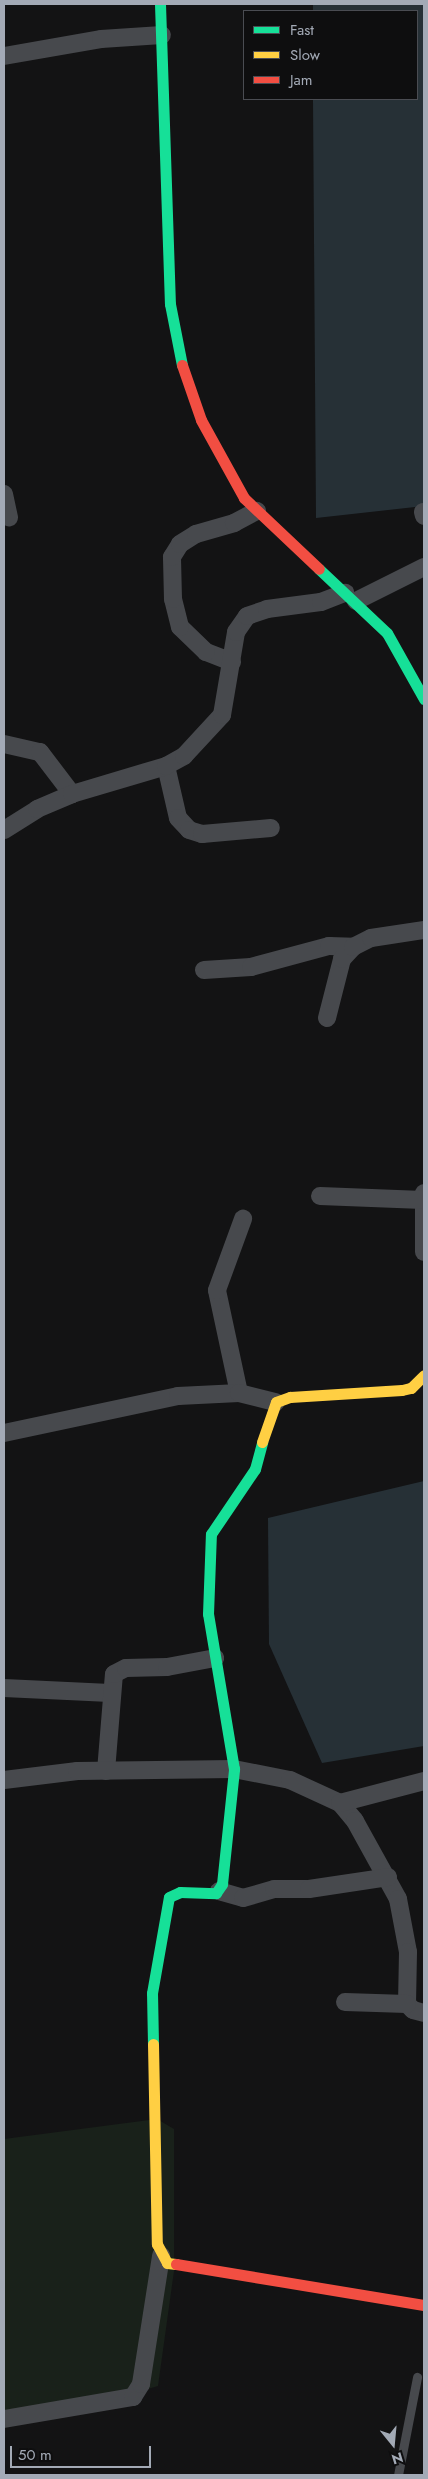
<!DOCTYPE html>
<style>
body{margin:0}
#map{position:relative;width:428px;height:2479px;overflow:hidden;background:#131314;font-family:Jost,sans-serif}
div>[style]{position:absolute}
.green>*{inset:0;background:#19211a}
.water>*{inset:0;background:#263036}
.lane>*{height:9px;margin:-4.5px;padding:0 4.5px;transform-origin:4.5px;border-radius:4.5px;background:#47494d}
.street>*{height:18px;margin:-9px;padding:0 9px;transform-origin:9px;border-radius:9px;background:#47494d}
.fast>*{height:11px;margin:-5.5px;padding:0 5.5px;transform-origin:5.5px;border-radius:5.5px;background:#16e098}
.slow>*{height:11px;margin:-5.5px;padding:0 5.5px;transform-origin:5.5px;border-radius:5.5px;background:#ffcf43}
.jam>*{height:11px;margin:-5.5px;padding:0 5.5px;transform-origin:5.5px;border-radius:5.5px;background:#f24e42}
span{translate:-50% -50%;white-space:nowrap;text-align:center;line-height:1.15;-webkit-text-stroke:4.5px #0e0e0f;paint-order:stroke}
.frame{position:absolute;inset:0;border:5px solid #a3aab6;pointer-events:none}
.legend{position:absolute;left:243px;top:10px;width:175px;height:90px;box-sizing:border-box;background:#0e0e0f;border:1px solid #4a4c52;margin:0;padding:6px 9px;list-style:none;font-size:15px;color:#a3aab6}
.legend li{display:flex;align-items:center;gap:10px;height:25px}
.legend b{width:25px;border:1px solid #4a4c52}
.north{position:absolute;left:368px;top:2419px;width:50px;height:50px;-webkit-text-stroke:4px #0e0e0f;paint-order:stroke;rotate:163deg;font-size:14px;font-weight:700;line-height:20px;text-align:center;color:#a3aab6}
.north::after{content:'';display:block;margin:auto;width:18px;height:22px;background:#a3aab6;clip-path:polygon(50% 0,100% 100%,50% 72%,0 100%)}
.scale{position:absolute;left:10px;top:2446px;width:141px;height:22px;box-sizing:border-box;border:2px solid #a3aab6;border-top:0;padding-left:6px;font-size:15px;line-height:18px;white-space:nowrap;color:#a3aab6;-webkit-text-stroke:4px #0e0e0f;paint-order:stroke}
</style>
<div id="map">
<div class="green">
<i style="clip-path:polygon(157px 2119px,174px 2129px,174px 2271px,158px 2386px,48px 2418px,4px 2425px,4px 2139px)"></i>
</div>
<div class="water">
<i style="clip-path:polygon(313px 4px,424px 4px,424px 506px,316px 518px,313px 99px,417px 99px,417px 11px,313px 11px)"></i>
<i style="clip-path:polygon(424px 1481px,424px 1746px,322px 1763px,269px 1644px,268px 1518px)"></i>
</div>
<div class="lane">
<i style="left:398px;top:2475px;width:100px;rotate:-79deg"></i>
</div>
<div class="street">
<i style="left:4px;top:56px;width:98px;rotate:-9.9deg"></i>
<i style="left:101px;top:39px;width:61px;rotate:-3.8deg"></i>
<i style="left:4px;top:494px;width:24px;rotate:78deg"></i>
<i style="left:423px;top:512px;width:4px;rotate:76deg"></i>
<i style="left:356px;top:601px;width:76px;rotate:-26.6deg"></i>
<i style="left:232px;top:662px;width:28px;rotate:-159deg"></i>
<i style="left:206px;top:652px;width:36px;rotate:-136deg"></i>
<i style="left:180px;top:627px;width:29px;rotate:-104deg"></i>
<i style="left:173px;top:599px;width:42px;rotate:-91.4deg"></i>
<i style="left:172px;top:557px;width:15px;rotate:-58deg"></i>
<i style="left:180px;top:544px;width:19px;rotate:-32deg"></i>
<i style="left:196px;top:534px;width:40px;rotate:-16deg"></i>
<i style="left:234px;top:523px;width:26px;rotate:-28deg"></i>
<i style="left:4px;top:744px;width:37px;rotate:13deg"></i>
<i style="left:40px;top:752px;width:53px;rotate:52.7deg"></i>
<i style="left:166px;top:766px;width:53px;rotate:77deg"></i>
<i style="left:178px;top:818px;width:16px;rotate:47deg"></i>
<i style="left:189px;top:830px;width:14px;rotate:17deg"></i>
<i style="left:202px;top:834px;width:69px;rotate:-5deg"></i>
<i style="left:4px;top:830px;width:39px;rotate:-32deg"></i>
<i style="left:37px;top:809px;width:38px;rotate:-23deg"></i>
<i style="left:72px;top:794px;width:98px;rotate:-16.6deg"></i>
<i style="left:166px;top:766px;width:21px;rotate:-29deg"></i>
<i style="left:184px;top:756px;width:56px;rotate:-47.2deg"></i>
<i style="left:222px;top:715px;width:84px;rotate:-80.4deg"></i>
<i style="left:236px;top:632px;width:19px;rotate:-55deg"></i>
<i style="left:247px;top:616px;width:21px;rotate:-19deg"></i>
<i style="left:267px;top:609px;width:54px;rotate:-7.4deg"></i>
<i style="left:321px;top:602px;width:26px;rotate:-21deg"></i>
<i style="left:204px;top:970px;width:47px;rotate:-3.7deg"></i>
<i style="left:251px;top:967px;width:81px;rotate:-15.1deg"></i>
<i style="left:329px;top:946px;width:24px;rotate:2deg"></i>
<i style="left:327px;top:1018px;width:61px;rotate:-75.7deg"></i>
<i style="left:342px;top:959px;width:16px;rotate:-47deg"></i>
<i style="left:353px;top:947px;width:20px;rotate:-27deg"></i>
<i style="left:371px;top:938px;width:54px;rotate:-8.6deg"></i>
<i style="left:424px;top:1193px;width:59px;rotate:90deg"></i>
<i style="left:320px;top:1196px;width:103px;rotate:2.2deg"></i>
<i style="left:239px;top:1393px;width:105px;rotate:-102.1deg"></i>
<i style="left:217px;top:1290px;width:76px;rotate:-69.9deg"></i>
<i style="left:4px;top:1433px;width:178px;rotate:-12deg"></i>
<i style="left:178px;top:1396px;width:61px;rotate:-2.8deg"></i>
<i style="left:239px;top:1393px;width:38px;rotate:14deg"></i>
<i style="left:4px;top:1688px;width:106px;rotate:2.7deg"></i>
<i style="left:106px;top:1771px;width:97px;rotate:-85.3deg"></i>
<i style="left:114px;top:1674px;width:13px;rotate:-27deg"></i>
<i style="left:126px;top:1668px;width:41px;rotate:-1.4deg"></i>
<i style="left:167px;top:1667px;width:49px;rotate:-10.6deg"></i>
<i style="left:4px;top:1780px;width:74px;rotate:-7deg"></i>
<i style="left:77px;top:1771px;width:157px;rotate:-0.7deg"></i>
<i style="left:234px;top:1769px;width:57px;rotate:11.1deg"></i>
<i style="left:290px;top:1780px;width:55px;rotate:24.7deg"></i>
<i style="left:340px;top:1803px;width:23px;rotate:50deg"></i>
<i style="left:355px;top:1821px;width:89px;rotate:61.1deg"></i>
<i style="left:398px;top:1899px;width:54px;rotate:79.3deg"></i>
<i style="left:408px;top:1952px;width:52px;rotate:91.1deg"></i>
<i style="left:407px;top:2004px;width:8px;rotate:45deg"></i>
<i style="left:413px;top:2010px;width:11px;rotate:15deg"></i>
<i style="left:340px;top:1803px;width:87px;rotate:-14.7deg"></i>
<i style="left:219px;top:1891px;width:25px;rotate:16deg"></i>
<i style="left:243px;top:1898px;width:32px;rotate:-16deg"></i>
<i style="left:274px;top:1889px;width:35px"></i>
<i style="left:309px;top:1889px;width:80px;rotate:-8.6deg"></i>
<i style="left:345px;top:2002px;width:62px;rotate:1.8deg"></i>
<i style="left:4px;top:2419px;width:131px;rotate:-9.7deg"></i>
<i style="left:133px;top:2397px;width:15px;rotate:-58deg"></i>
<i style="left:141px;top:2384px;width:130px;rotate:-81.1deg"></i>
</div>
<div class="fast">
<i style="left:160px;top:4px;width:300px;rotate:88.1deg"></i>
<i style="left:170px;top:304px;width:62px;rotate:78.9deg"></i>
<i style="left:319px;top:569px;width:93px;rotate:43.3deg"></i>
<i style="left:387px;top:633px;width:76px;rotate:60.7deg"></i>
<i style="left:153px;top:2044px;width:51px;rotate:-91.1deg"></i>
<i style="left:152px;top:1993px;width:97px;rotate:-80deg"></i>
<i style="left:169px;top:1897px;width:12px;rotate:-24deg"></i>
<i style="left:180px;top:1892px;width:36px;rotate:2deg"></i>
<i style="left:216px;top:1893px;width:11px;rotate:-56deg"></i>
<i style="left:222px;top:1884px;width:116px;rotate:-84deg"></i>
<i style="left:234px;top:1769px;width:157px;rotate:-99.5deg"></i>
<i style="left:208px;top:1614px;width:80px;rotate:-87.9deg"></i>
<i style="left:211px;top:1534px;width:78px;rotate:-55.9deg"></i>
<i style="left:255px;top:1469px;width:28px;rotate:-75deg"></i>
</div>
<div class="slow">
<i style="left:262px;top:1442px;width:42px;rotate:-70.7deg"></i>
<i style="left:276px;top:1402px;width:15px;rotate:-20deg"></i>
<i style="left:290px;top:1397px;width:112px;rotate:-3.6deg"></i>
<i style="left:402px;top:1390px;width:9px;rotate:-13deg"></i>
<i style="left:411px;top:1388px;width:18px;rotate:-45deg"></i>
<i style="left:153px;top:2044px;width:200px;rotate:88.9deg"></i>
<i style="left:157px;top:2244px;width:21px;rotate:62deg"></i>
<i style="left:167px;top:2263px;width:9px;rotate:6deg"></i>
</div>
<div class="jam">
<i style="left:182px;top:365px;width:58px;rotate:70.9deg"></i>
<i style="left:201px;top:420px;width:89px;rotate:61.1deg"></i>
<i style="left:244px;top:498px;width:103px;rotate:43.4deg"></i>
<i style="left:176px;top:2264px;width:251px;rotate:9.4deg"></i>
</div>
<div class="frame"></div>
<ul class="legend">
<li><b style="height:6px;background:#16e098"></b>Fast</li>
<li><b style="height:6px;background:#ffcf43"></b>Slow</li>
<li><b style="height:6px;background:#f24e42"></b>Jam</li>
</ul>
<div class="north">N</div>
<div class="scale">50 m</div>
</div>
